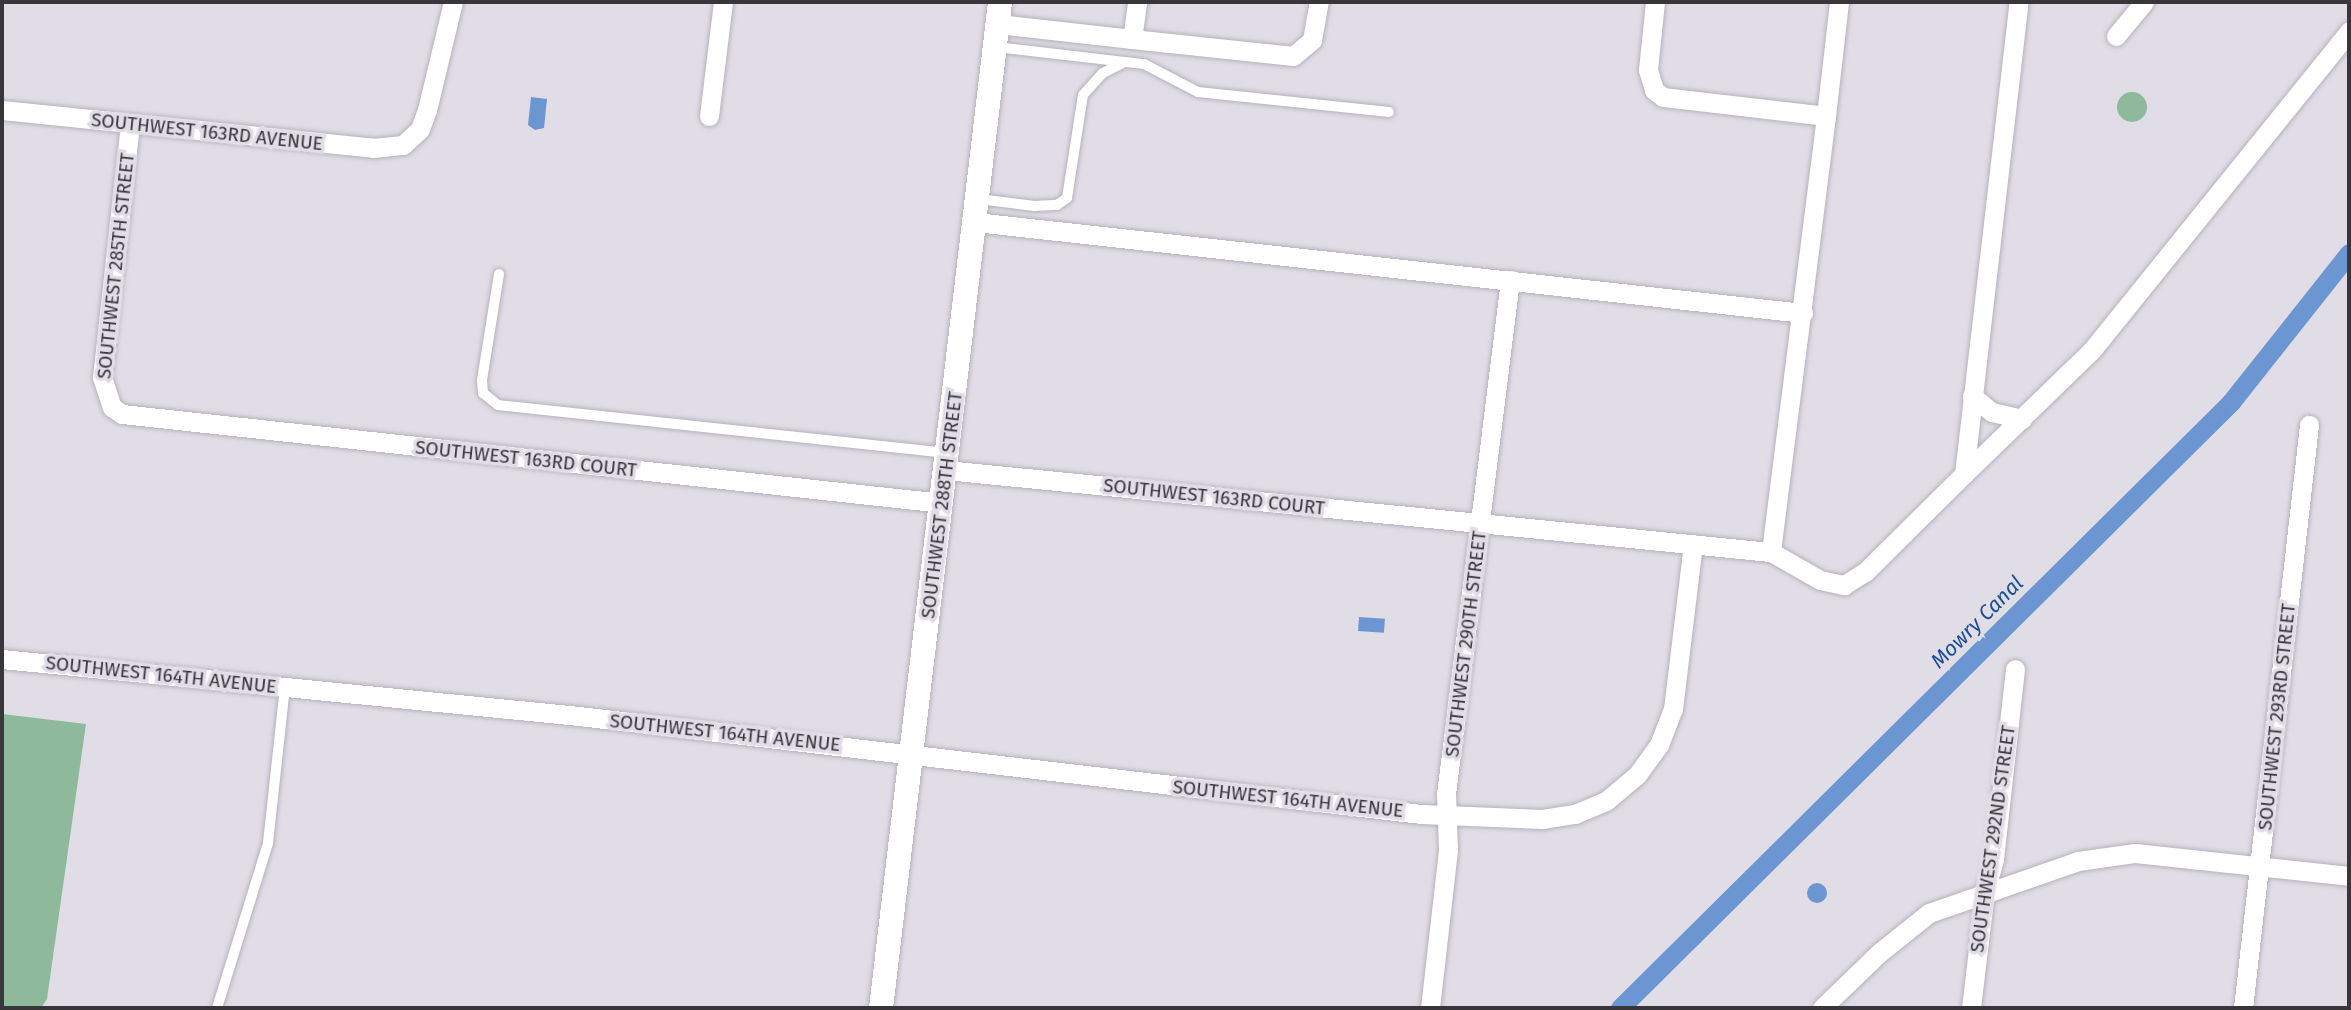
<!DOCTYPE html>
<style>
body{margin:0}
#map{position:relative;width:2351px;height:1010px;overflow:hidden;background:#e1dde7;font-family:"Fira Sans",sans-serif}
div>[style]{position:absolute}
.green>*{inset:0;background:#8fb99b}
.round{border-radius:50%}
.water>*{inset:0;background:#6b96d2;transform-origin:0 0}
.canal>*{height:19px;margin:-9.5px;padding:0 9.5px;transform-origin:9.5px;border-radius:9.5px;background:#6b96d2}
.roads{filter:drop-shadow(0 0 2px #b5b2bb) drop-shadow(0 0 2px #b5b2bb)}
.service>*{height:10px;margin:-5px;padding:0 5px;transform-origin:5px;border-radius:5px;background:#fff}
.minor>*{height:19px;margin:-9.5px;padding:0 9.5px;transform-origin:9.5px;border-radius:9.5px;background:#fff}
.tertiary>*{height:24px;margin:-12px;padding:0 12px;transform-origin:12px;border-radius:12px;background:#fff}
span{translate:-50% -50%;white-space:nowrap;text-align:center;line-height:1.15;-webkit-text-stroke:7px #e1dde7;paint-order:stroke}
.street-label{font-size:19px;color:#38363a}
.water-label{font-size:21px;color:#184f97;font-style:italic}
.frame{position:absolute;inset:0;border:4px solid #38363a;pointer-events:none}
</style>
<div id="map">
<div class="green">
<i class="round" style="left:2117px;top:92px;width:30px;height:30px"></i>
<i style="clip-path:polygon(2px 714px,86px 724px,47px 999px,41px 1008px,2px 1007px)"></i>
</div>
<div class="water">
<i style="clip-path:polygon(531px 97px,547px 99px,544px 128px,535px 130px,528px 125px)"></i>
<i style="left:1359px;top:617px;width:26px;height:14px;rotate:4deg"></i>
<i class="round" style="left:1807px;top:883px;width:20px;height:20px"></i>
</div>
<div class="canal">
<i style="left:1620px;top:1008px;width:861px;rotate:-44.76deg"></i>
<i style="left:2231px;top:402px;width:190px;rotate:-51.6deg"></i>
</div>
<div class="roads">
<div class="service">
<i style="left:996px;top:47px;width:149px;rotate:6.6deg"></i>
<i style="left:1144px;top:64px;width:61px;rotate:27.4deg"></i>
<i style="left:1198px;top:92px;width:192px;rotate:6deg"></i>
<i style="left:979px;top:199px;width:56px;rotate:7.1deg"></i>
<i style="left:1035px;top:206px;width:22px;rotate:-3deg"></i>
<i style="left:1057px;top:205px;width:12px;rotate:-35deg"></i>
<i style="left:1067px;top:198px;width:104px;rotate:-81.2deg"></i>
<i style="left:1083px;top:95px;width:30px;rotate:-48deg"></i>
<i style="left:1103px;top:73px;width:22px;rotate:-27deg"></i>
<i style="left:499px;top:274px;width:107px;rotate:99.1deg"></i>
<i style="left:482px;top:380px;width:13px;rotate:86deg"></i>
<i style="left:483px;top:393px;width:19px;rotate:39deg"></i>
<i style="left:498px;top:405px;width:449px;rotate:6.1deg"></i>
<i style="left:217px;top:1008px;width:173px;rotate:-72.8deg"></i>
<i style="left:268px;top:843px;width:157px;rotate:-83.8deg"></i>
</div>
<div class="minor">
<i style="left:1655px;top:2px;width:68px;rotate:95.9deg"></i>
<i style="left:1648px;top:70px;width:21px;rotate:73deg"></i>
<i style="left:1654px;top:90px;width:11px;rotate:38deg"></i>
<i style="left:1663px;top:97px;width:164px;rotate:6.6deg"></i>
<i style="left:1826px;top:116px;width:115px;rotate:-83.5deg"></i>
<i style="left:998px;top:24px;width:135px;rotate:6.4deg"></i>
<i style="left:1132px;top:39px;width:37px;rotate:-82deg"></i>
<i style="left:2116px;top:36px;width:44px;rotate:-50.5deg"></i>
<i style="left:1132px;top:39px;width:162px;rotate:6deg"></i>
<i style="left:1293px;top:56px;width:25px;rotate:-40deg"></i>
<i style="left:1312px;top:40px;width:39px;rotate:-80deg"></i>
<i style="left:2px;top:110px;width:373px;rotate:5.8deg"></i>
<i style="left:373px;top:148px;width:30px;rotate:-6deg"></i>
<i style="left:403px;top:145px;width:23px;rotate:-43deg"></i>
<i style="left:420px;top:129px;width:20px;rotate:-70deg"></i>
<i style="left:427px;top:110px;width:111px;rotate:-76.5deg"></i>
<i style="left:709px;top:116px;width:115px;rotate:-83deg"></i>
<i style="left:1826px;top:116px;width:439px;rotate:97.2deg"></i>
<i style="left:1771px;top:552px;width:56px;rotate:29.7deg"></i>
<i style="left:1820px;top:580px;width:25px;rotate:12deg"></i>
<i style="left:1844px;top:585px;width:25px;rotate:-32deg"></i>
<i style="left:1865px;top:572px;width:139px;rotate:-44.7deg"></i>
<i style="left:1964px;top:474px;width:475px;rotate:-83.4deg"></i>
<i style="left:130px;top:124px;width:255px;rotate:96.3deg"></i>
<i style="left:102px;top:377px;width:32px;rotate:72deg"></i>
<i style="left:112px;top:407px;width:12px;rotate:35deg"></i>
<i style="left:122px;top:414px;width:825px;rotate:6.19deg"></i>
<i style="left:975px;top:222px;width:833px;rotate:6.27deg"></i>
<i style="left:1972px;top:396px;width:26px;rotate:39deg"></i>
<i style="left:1992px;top:412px;width:31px;rotate:13deg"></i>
<i style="left:946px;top:470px;width:829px;rotate:5.68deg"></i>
<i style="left:1964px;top:474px;width:178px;rotate:-44.1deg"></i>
<i style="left:2092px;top:350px;width:410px;rotate:-51.1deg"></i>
<i style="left:2px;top:659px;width:580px;rotate:5.64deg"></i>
<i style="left:579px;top:716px;width:848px;rotate:6.64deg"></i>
<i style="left:1421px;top:814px;width:121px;rotate:2.4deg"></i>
<i style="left:1542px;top:819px;width:33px;rotate:-9deg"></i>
<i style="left:1575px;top:814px;width:34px;rotate:-23deg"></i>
<i style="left:1606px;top:801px;width:40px;rotate:-40deg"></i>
<i style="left:1637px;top:775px;width:37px;rotate:-54deg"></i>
<i style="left:1659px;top:745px;width:39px;rotate:-69deg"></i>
<i style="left:1673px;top:709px;width:166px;rotate:-83.1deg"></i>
<i style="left:1430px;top:1008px;width:159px;rotate:-83.5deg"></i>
<i style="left:1448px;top:850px;width:56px;rotate:-92deg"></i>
<i style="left:1446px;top:794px;width:518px;rotate:-82.9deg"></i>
<i style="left:1822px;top:1008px;width:79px;rotate:-44deg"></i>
<i style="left:1879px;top:953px;width:64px;rotate:-38.7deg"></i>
<i style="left:1929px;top:913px;width:158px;rotate:-19.2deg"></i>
<i style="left:2078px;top:861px;width:58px;rotate:-8deg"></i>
<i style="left:2135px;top:853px;width:215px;rotate:6.1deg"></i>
<i style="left:1971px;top:1008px;width:118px;rotate:-83.2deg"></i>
<i style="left:1985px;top:891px;width:33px;rotate:-74deg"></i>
<i style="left:1994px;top:859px;width:191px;rotate:-83.7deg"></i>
<i style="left:2243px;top:1008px;width:587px;rotate:-83.54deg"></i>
</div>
<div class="tertiary">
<i style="left:881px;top:1008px;width:1013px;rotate:-83.25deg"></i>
</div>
</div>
<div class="street-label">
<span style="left:207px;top:132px;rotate:6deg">SOUTHWEST 163RD AVENUE</span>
<span style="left:116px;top:266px;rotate:-84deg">SOUTHWEST 285TH STREET</span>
<span style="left:526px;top:459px;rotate:6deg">SOUTHWEST 163RD COURT</span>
<span style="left:1214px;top:497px;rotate:6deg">SOUTHWEST 163RD COURT</span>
<span style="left:942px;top:505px;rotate:-83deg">SOUTHWEST 288TH STREET</span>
<span style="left:1466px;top:644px;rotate:-83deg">SOUTHWEST 290TH STREET</span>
<span style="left:161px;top:675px;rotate:6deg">SOUTHWEST 164TH AVENUE</span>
<span style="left:2277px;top:717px;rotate:-84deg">SOUTHWEST 293RD STREET</span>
<span style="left:725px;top:733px;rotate:6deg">SOUTHWEST 164TH AVENUE</span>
<span style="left:1288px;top:799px;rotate:6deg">SOUTHWEST 164TH AVENUE</span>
<span style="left:1993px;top:839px;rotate:-82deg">SOUTHWEST 292ND STREET</span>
</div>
<div class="water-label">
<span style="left:1977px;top:622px;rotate:-45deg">Mowry Canal</span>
</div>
<div class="frame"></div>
</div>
